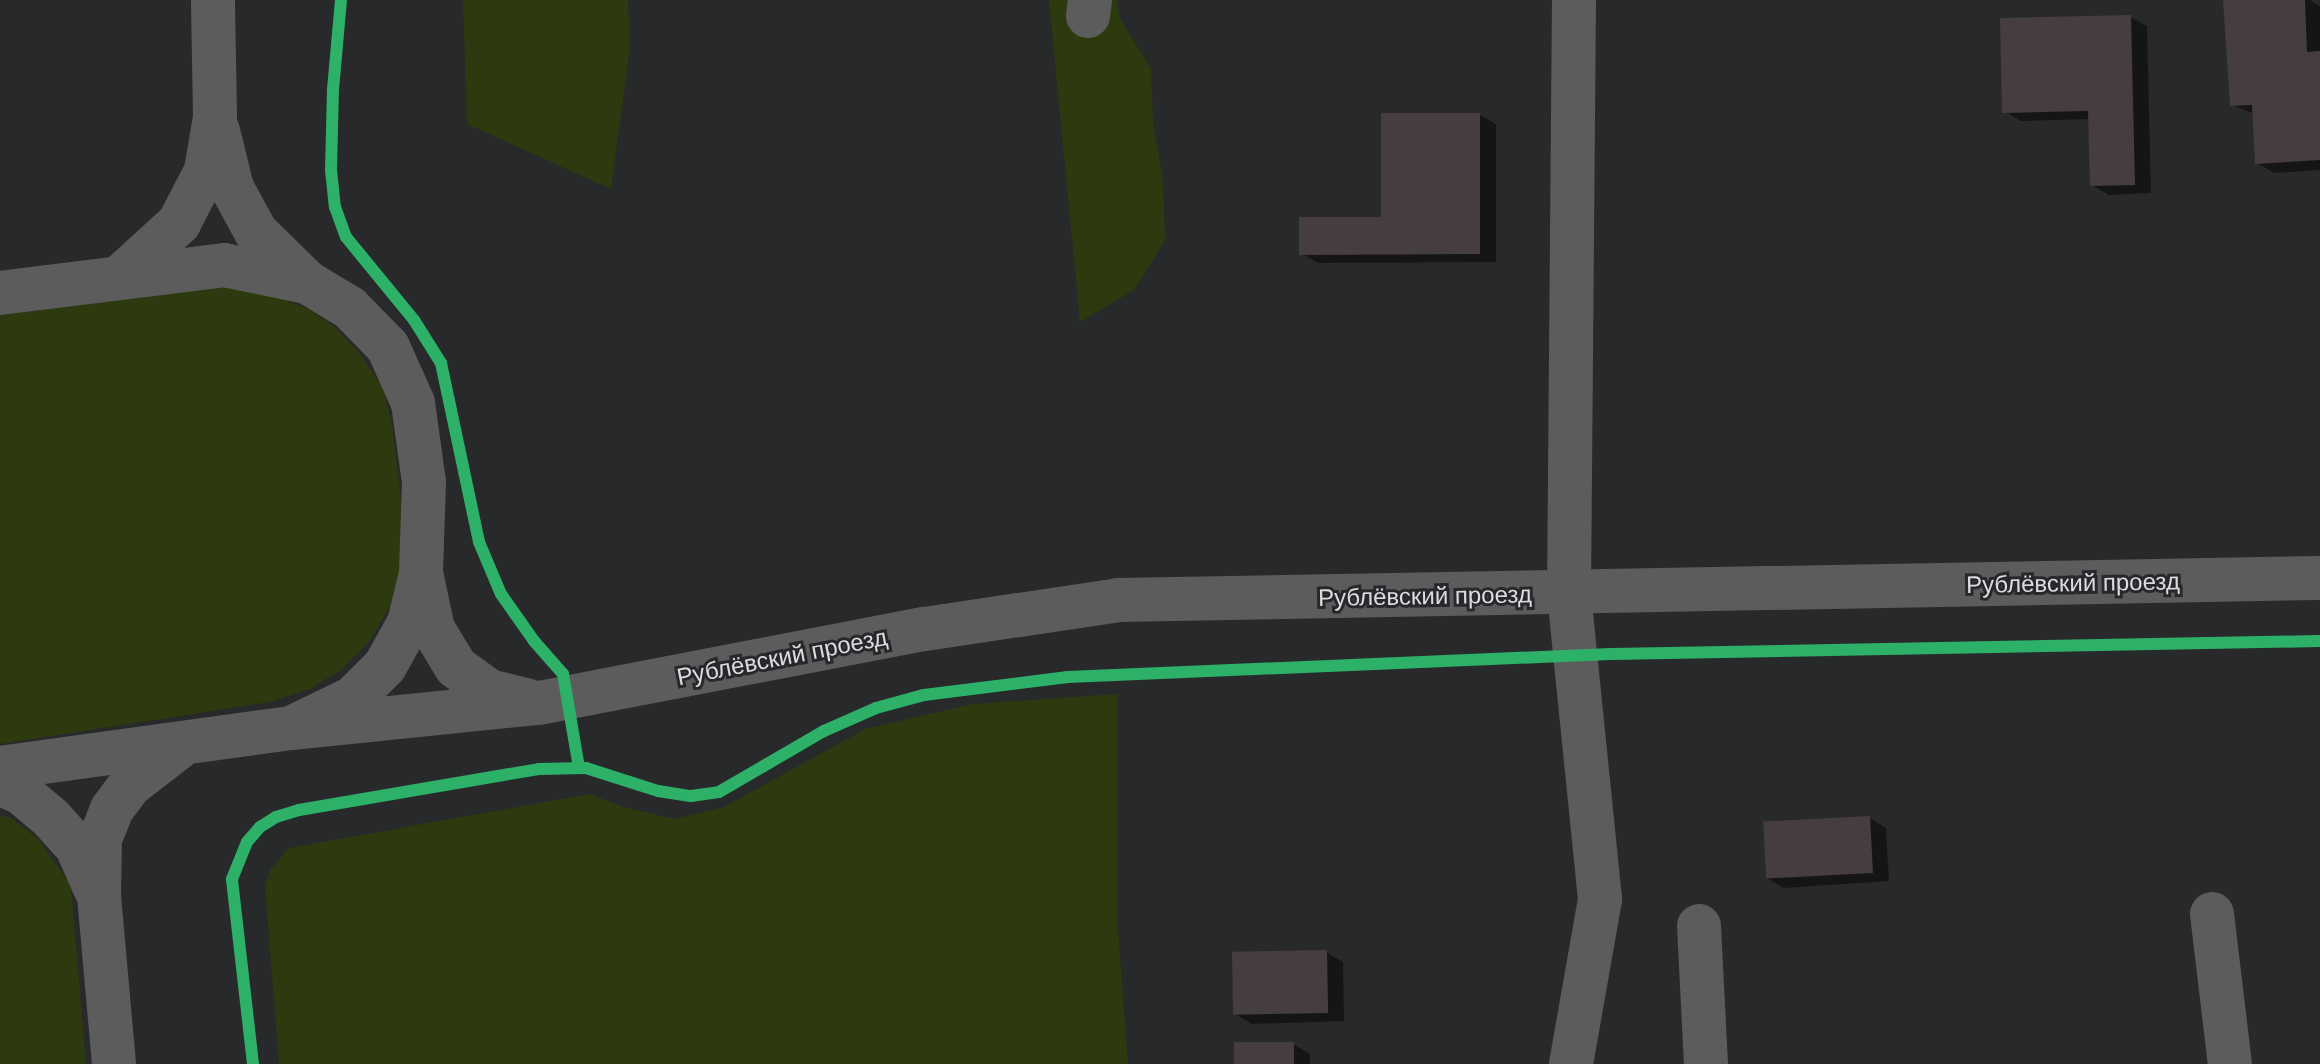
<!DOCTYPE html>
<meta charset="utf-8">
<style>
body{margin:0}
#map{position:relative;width:2320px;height:1064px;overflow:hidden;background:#28292a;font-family:Helvetica,sans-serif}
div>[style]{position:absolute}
.green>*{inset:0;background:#2d3a0f}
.shadow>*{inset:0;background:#0007}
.building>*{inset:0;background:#463d41;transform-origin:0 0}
.minor>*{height:44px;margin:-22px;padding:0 22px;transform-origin:22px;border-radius:22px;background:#5d5c5c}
.cycleway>*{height:12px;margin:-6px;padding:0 6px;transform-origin:6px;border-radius:6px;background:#2db169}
span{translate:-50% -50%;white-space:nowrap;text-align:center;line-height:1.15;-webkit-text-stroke:6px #27282b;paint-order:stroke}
.street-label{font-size:24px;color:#dbdcdd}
</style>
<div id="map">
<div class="green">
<i style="clip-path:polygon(463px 0,628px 0,630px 47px,611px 189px,467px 124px)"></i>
<i style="clip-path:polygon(1049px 0,1116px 0,1121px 21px,1151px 68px,1153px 123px,1163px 179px,1165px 240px,1134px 290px,1080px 322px)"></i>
<i style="clip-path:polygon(222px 284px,270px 294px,308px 309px,335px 327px,360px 354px,383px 388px,392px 425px,406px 539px,402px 569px,389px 608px,369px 642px,342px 669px,310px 689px,270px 702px,0 744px,0 315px)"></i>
<i style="clip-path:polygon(1118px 694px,1117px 917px,1128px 1064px,279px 1064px,265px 886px,270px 870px,289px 848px,590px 794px,623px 807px,675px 819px,724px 807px,865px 729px,972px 704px)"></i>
<i style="clip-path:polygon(0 816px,10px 817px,38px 839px,71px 885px,86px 1064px,0 1064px)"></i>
</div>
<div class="shadow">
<i style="clip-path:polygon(2239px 0,2310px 0,2320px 6px,2320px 170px,2274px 173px,2257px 163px,2254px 114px,2232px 105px)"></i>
<i style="clip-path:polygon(2130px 17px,2147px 26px,2151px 193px,2109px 195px,2092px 185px,2091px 119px,2021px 121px,2004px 111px)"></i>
<i style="clip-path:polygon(1480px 115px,1496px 124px,1496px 262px,1318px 263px,1301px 253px,1383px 219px)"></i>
<i style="clip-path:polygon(1870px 818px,1886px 828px,1889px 881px,1784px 888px,1768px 879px)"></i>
<i style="clip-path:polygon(1326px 952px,1343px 962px,1344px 1021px,1252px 1024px,1235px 1014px)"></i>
<i style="clip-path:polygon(1293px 1044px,1310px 1054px,1310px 1064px,1237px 1064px)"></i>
</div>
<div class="building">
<i style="clip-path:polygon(2223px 0,2305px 0,2307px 52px,2320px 51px,2320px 160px,2255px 164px,2252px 105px,2230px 106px)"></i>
<i style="clip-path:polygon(2131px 15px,2135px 185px,2090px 186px,2088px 111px,2002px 113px,2000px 18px)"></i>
<i style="clip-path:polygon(1381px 113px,1480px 113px,1480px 254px,1299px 255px,1299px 217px,1381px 217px)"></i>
<i style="left:1870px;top:816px;width:57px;height:107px;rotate:87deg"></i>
<i style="left:1327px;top:950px;width:63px;height:95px;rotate:89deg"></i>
<i style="left:1294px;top:1042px;width:22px;height:60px;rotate:90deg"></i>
</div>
<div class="minor">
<i style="left:1088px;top:16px;width:16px;rotate:-83deg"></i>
<i style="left:218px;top:131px;width:59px;rotate:76.2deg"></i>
<i style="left:232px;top:188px;width:50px;rotate:61.4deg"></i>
<i style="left:256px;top:232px;width:71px;rotate:44.4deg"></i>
<i style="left:121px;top:276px;width:79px;rotate:-42.4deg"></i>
<i style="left:179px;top:223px;width:59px;rotate:-62.6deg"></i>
<i style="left:206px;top:171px;width:55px;rotate:-80.5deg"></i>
<i style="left:215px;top:117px;width:117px;rotate:-91deg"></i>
<i style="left:0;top:293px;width:226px;rotate:-7.1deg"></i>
<i style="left:224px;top:265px;width:85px;rotate:11.6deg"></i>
<i style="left:307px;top:282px;width:50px;rotate:31.2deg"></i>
<i style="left:350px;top:308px;width:54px;rotate:45.7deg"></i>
<i style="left:388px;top:347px;width:61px;rotate:65.9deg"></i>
<i style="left:413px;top:403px;width:80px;rotate:82.1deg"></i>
<i style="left:424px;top:482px;width:92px;rotate:91.9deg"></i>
<i style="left:421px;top:574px;width:50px;rotate:103.8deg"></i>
<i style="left:409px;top:623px;width:49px;rotate:119.2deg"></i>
<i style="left:385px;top:666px;width:45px;rotate:135deg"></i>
<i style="left:353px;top:698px;width:69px;rotate:154.2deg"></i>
<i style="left:291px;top:728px;width:294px;rotate:172.2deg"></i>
<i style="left:422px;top:577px;width:53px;rotate:78.1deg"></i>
<i style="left:433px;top:629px;width:44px;rotate:58.8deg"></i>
<i style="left:456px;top:667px;width:41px;rotate:36deg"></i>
<i style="left:489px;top:691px;width:41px;rotate:14deg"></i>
<i style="left:291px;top:728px;width:249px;rotate:-5.8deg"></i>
<i style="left:539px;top:703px;width:393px;rotate:-10.9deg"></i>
<i style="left:925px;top:629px;width:195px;rotate:-8.5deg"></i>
<i style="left:1118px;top:600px;width:1202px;rotate:-1.05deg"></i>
<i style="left:0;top:784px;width:22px;rotate:22deg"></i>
<i style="left:20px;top:792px;width:40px;rotate:40deg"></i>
<i style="left:51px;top:818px;width:39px;rotate:48deg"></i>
<i style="left:77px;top:847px;width:47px;rotate:66.2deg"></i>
<i style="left:2212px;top:914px;width:151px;rotate:83.2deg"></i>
<i style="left:1699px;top:926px;width:138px;rotate:87.1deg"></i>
<i style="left:114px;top:1064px;width:169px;rotate:-95.1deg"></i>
<i style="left:99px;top:896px;width:57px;rotate:-89deg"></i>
<i style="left:100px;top:839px;width:32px;rotate:-68deg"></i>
<i style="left:112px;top:809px;width:30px;rotate:-53deg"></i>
<i style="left:130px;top:785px;width:61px;rotate:-37.6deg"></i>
<i style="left:1571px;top:1064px;width:168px;rotate:-80deg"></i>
<i style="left:1600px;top:899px;width:307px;rotate:-95.8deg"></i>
<i style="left:1569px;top:594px;width:594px;rotate:-89.52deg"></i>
</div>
<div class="cycleway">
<i style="left:341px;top:0;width:89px;rotate:95.1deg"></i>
<i style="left:333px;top:89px;width:81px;rotate:91.4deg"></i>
<i style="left:331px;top:170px;width:37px;rotate:84deg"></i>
<i style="left:335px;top:207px;width:32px;rotate:70deg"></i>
<i style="left:346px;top:237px;width:107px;rotate:50.7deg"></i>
<i style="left:414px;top:320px;width:51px;rotate:57.9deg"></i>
<i style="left:441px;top:363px;width:183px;rotate:78deg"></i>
<i style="left:479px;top:542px;width:56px;rotate:67.1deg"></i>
<i style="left:501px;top:594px;width:57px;rotate:54.9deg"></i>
<i style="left:534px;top:641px;width:44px;rotate:48.7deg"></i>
<i style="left:563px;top:674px;width:95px;rotate:80.3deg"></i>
<i style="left:253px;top:1064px;width:186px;rotate:-96.5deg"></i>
<i style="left:232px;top:879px;width:40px;rotate:-68deg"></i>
<i style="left:247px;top:842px;width:20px;rotate:-49deg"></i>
<i style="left:260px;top:827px;width:19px;rotate:-32deg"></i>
<i style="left:276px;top:817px;width:24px;rotate:-17deg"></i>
<i style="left:299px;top:810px;width:243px;rotate:-9.7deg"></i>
<i style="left:539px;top:769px;width:47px;rotate:-1.2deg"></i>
<i style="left:586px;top:768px;width:76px;rotate:17.7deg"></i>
<i style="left:658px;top:791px;width:33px;rotate:9deg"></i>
<i style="left:691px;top:796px;width:28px;rotate:-8deg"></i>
<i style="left:719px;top:792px;width:121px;rotate:-30.2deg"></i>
<i style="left:824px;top:731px;width:57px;rotate:-23.9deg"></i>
<i style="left:876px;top:708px;width:50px;rotate:-15.2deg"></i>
<i style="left:924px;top:695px;width:145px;rotate:-7.1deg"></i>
<i style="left:1068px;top:677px;width:543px;rotate:-2.43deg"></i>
<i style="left:1611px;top:654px;width:709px;rotate:-1.05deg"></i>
</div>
<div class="street-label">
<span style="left:2073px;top:583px;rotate:-1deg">Рублёвский проезд</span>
<span style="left:1425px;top:596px;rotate:-1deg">Рублёвский проезд</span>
<span style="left:782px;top:657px;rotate:-11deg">Рублёвский проезд</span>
</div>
</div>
